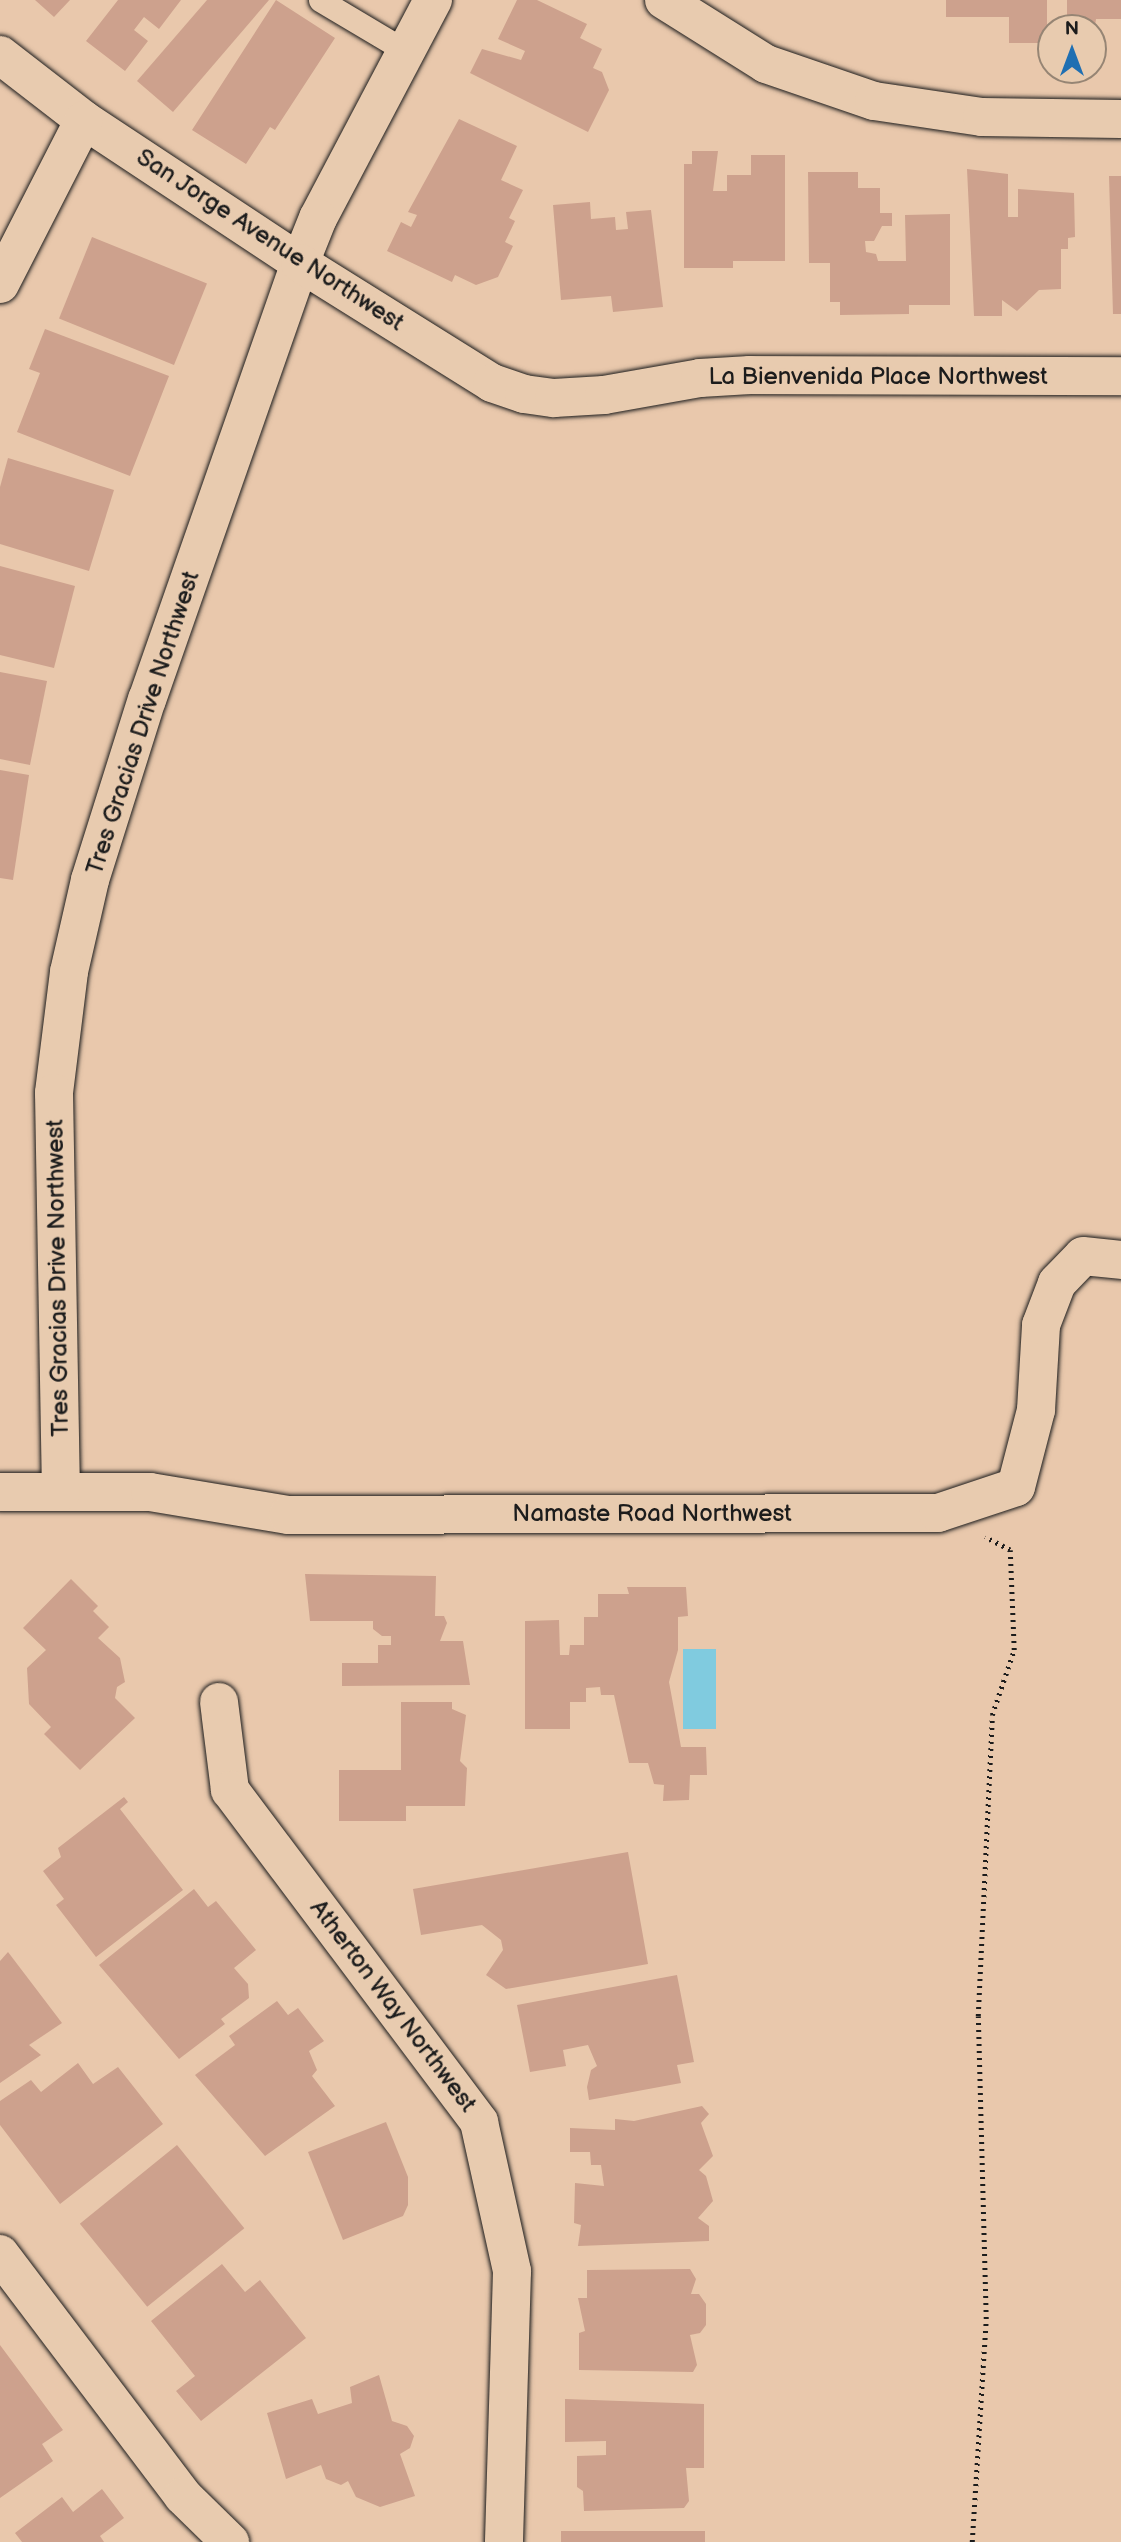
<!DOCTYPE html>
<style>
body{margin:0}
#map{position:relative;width:1121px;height:2542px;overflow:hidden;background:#e9c8ac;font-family:"Balsamiq Sans",sans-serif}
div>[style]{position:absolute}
.water>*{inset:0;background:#80cbdf;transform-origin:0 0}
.building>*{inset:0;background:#cda18d;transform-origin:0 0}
.path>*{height:4.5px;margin-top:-2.25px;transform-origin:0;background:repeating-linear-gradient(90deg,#1c1c1c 0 2px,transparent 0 7px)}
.roads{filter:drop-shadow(0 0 2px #1c1c1c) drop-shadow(0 0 2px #1c1c1c)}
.service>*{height:23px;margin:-11.5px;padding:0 11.5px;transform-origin:11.5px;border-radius:11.5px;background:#e8cbaf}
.minor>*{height:38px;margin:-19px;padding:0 19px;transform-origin:19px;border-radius:19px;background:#e8cbaf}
.tertiary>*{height:38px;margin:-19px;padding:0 19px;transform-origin:19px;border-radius:19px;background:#e8cbaf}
span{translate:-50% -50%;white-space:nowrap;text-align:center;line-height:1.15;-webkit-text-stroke:5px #e8cbaf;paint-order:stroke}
.street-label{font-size:24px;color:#1c1c1c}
.north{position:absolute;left:1037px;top:14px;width:70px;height:70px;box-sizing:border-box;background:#e8cbaf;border:2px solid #968574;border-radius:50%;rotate:0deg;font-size:19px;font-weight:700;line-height:28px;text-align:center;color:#1c1c1c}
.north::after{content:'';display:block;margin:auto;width:24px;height:32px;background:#1f6fb2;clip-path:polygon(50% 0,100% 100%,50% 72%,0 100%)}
</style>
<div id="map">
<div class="water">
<i style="left:683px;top:1649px;width:33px;height:80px"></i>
</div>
<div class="building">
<i style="clip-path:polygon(35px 0,70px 0,54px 17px)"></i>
<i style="clip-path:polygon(118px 0,181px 0,159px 29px,144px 17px,134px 30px,148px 41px,125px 71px,86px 41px)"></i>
<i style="clip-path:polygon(207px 0,269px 0,173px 112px,137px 81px)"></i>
<i style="clip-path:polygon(276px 0,335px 38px,275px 130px,270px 127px,246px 164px,192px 130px)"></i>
<i style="clip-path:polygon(517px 0,537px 0,587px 24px,580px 38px,602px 49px,593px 68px,602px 72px,609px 90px,588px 132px,470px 73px,482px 49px,521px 60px,525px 51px,498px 39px)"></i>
<i style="clip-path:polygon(946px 0,1047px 0,1047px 43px,1009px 43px,1009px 17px,946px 17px)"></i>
<i style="clip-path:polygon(1067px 0,1121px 0,1121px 19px,1096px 19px,1093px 41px,1093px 28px,1067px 28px)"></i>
<i style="clip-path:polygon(459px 119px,517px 146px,501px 180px,523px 190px,509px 218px,515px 221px,505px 242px,513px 246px,498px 277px,476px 285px,455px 275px,452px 282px,387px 251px,401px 222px,411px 227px,417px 215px,408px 212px)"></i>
<i style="clip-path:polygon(692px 151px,718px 151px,713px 191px,727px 191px,727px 175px,751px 175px,751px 155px,785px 155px,785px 261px,733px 261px,733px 268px,684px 268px,684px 164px,692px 164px)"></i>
<i style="clip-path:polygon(967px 169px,1008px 174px,1008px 217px,1018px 217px,1018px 189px,1074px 193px,1075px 237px,1068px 238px,1068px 249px,1061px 249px,1061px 289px,1039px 290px,1017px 311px,1002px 300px,1002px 316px,974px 316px)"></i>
<i style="clip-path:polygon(808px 172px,858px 172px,858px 188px,880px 188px,880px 213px,892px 213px,892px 226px,882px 226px,874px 241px,865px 241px,866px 252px,876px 254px,878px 261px,906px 261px,905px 215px,950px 214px,950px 305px,909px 305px,909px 314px,840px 315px,840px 302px,830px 302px,830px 263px,809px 263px)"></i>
<i style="clip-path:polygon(1109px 176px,1121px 176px,1121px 314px,1113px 314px)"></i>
<i style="clip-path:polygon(590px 202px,591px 219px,615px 217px,616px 230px,628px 229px,626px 212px,651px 210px,663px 307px,613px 312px,611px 296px,561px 300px,553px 205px)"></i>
<i style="left:92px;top:237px;width:124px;height:88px;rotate:22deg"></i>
<i style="clip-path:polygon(45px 329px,169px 376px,130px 476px,17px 432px,40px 373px,29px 369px)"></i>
<i style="clip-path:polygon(8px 458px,114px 490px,89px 571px,0 544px,0 487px)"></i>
<i style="clip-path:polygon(0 566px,75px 586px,54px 668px,0 655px)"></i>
<i style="clip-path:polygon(0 672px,47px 681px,30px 765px,0 759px)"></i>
<i style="clip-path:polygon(0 770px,29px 775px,13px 880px,0 878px)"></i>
<i style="clip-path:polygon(305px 1574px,436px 1576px,435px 1616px,444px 1616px,447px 1623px,440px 1641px,463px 1641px,470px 1685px,342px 1686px,342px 1663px,378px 1663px,378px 1645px,391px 1645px,391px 1636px,382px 1636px,373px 1629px,373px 1621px,310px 1621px)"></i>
<i style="clip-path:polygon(71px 1579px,98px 1606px,93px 1611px,109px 1627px,98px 1638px,120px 1658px,125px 1682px,117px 1687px,115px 1698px,135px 1718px,80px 1770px,44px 1734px,51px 1727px,29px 1704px,27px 1668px,46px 1650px,23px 1628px)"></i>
<i style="clip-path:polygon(627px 1587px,686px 1587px,688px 1616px,678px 1617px,678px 1650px,669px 1682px,681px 1747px,706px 1747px,707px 1775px,690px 1775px,689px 1800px,663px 1801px,664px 1785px,654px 1784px,648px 1763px,629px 1763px,614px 1695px,601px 1695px,600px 1687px,586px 1688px,586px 1702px,570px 1702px,570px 1729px,525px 1729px,525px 1621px,559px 1620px,560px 1655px,569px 1655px,570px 1645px,584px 1645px,584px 1617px,598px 1617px,598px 1594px,629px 1594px)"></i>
<i style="clip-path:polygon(401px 1702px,452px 1702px,452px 1709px,466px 1715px,460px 1761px,467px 1768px,465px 1806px,406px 1806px,406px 1821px,339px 1821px,339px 1770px,401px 1770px)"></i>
<i style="clip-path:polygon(124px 1797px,128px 1802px,120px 1809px,183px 1890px,96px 1957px,56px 1905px,64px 1899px,43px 1871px,61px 1857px,58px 1848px)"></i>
<i style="clip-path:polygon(628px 1852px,648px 1964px,506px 1989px,486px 1975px,503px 1950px,501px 1940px,482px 1925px,421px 1935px,413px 1889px)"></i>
<i style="clip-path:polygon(194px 1889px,208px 1907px,216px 1901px,256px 1950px,234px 1968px,248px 1984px,249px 1998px,221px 2019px,225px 2024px,179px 2059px,99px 1965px)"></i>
<i style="clip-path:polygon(8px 1952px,62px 2023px,29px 2045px,41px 2055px,0 2083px,0 1961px)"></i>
<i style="clip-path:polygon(677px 1975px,694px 2062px,677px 2065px,681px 2083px,589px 2100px,587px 2087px,591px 2070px,597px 2066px,588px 2045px,563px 2050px,566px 2066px,530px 2072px,517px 2005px)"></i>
<i style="clip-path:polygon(277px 2001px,288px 2015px,298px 2008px,324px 2041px,309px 2051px,317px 2070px,312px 2076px,335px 2106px,265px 2156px,195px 2075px,235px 2045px,229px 2036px)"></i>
<i style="clip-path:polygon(78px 2063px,93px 2084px,118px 2067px,163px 2124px,60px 2204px,0 2125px,0 2101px,31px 2080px,41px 2092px)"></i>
<i style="clip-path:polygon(702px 2106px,709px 2114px,701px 2123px,713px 2156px,699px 2170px,706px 2176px,713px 2201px,698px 2218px,709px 2226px,709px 2241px,578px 2246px,581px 2225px,574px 2223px,575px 2183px,604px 2186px,601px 2165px,591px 2165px,590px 2152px,570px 2152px,570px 2128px,615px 2130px,615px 2119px,634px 2121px)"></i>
<i style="clip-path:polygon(386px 2122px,408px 2177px,408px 2205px,403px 2216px,343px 2240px,308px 2152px)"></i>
<i style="left:177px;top:2145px;width:107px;height:125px;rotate:51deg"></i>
<i style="clip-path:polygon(222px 2264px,245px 2292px,260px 2280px,306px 2338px,201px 2421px,176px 2391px,195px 2376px,151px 2321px)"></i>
<i style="clip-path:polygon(690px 2269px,696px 2279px,691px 2294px,699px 2294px,706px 2304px,706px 2325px,700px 2333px,690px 2335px,697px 2365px,693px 2372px,579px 2370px,579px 2333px,585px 2331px,578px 2298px,587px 2298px,587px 2270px)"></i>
<i style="clip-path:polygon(0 2345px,63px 2430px,42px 2444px,53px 2461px,0 2498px)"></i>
<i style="clip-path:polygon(379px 2375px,392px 2421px,407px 2426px,414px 2436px,410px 2448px,400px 2454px,415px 2496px,380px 2507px,356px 2497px,348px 2481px,341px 2485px,326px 2479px,321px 2465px,286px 2479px,267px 2413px,312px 2399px,318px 2414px,352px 2403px,350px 2387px)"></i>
<i style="clip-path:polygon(565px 2399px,704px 2404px,704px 2468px,686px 2468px,689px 2501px,684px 2508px,584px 2511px,583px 2491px,577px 2487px,577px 2456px,606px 2455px,606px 2441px,565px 2442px)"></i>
<i style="clip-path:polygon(102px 2489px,124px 2518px,100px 2536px,104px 2542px,22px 2542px,15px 2533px,62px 2497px,73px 2512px)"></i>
<i style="left:561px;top:2531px;width:144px;height:11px"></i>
</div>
<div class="path">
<i style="left:972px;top:2542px;width:223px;rotate:-86.4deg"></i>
<i style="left:986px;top:2319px;width:303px;rotate:-91.5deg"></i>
<i style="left:978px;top:2016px;width:301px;rotate:-87.3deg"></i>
<i style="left:992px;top:1715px;width:69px;rotate:-71.3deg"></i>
<i style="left:1014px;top:1650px;width:100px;rotate:-92.3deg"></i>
<i style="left:1010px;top:1550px;width:28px;rotate:-153deg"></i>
</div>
<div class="roads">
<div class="service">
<i style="left:320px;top:0;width:98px;rotate:30.8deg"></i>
</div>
<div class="minor">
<i style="left:433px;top:0;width:246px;rotate:117.8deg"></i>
<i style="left:318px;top:218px;width:48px;rotate:111.8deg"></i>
<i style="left:300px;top:263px;width:462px;rotate:109.3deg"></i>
<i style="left:147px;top:699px;width:190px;rotate:107.5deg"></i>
<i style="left:90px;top:880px;width:94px;rotate:102.9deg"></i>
<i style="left:69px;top:972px;width:122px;rotate:97.1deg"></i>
<i style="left:54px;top:1093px;width:399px;rotate:89deg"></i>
<i style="left:61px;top:1492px;width:89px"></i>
<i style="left:150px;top:1492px;width:140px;rotate:9.5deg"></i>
<i style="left:288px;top:1515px;width:650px;rotate:-0.18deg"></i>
<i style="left:938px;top:1513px;width:82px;rotate:-18.4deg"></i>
<i style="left:1016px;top:1487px;width:80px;rotate:-75.4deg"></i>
<i style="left:1036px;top:1410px;width:85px;rotate:-86.6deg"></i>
<i style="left:1041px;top:1325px;width:45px;rotate:-69.1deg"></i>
<i style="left:1057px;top:1283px;width:37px;rotate:-46deg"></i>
<i style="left:1083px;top:1256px;width:38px;rotate:6deg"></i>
<i style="left:664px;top:0;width:120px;rotate:32.1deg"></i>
<i style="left:766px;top:64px;width:114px;rotate:18.9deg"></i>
<i style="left:874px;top:101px;width:109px;rotate:8.4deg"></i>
<i style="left:982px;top:117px;width:139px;rotate:0.8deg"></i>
<i style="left:0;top:55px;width:106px;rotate:37.7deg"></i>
<i style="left:84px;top:120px;width:259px;rotate:33.5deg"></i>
<i style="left:300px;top:263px;width:226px;rotate:32deg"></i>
<i style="left:492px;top:383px;width:34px;rotate:19deg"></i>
<i style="left:524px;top:394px;width:30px;rotate:8deg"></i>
<i style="left:554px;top:398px;width:50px;rotate:-3.4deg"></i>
<i style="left:604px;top:395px;width:97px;rotate:-10deg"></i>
<i style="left:700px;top:378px;width:50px;rotate:-3.4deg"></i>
<i style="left:750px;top:375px;width:371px;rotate:0.2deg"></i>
<i style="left:0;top:284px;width:184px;rotate:-62.9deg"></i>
<i style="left:219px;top:1702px;width:89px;rotate:82.9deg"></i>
<i style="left:230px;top:1790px;width:415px;rotate:53.1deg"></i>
<i style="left:479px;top:2122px;width:153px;rotate:77.5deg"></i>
<i style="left:512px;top:2271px;width:271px;rotate:91.7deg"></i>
<i style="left:0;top:2254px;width:303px;rotate:52.9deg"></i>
<i style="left:183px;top:2496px;width:66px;rotate:44.4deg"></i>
</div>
<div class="tertiary">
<i style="left:0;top:1492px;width:61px"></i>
</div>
</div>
<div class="street-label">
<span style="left:270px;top:240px;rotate:33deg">San Jorge Avenue Northwest</span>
<span style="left:878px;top:377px">La Bienvenida Place Northwest</span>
<span style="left:143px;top:723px;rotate:-72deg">Tres Gracias Drive Northwest</span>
<span style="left:58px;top:1278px;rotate:-91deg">Tres Gracias Drive Northwest</span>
<span style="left:652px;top:1514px">Namaste Road Northwest</span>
<span style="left:393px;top:2006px;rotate:53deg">Atherton Way Northwest</span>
</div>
<div class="north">N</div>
</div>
